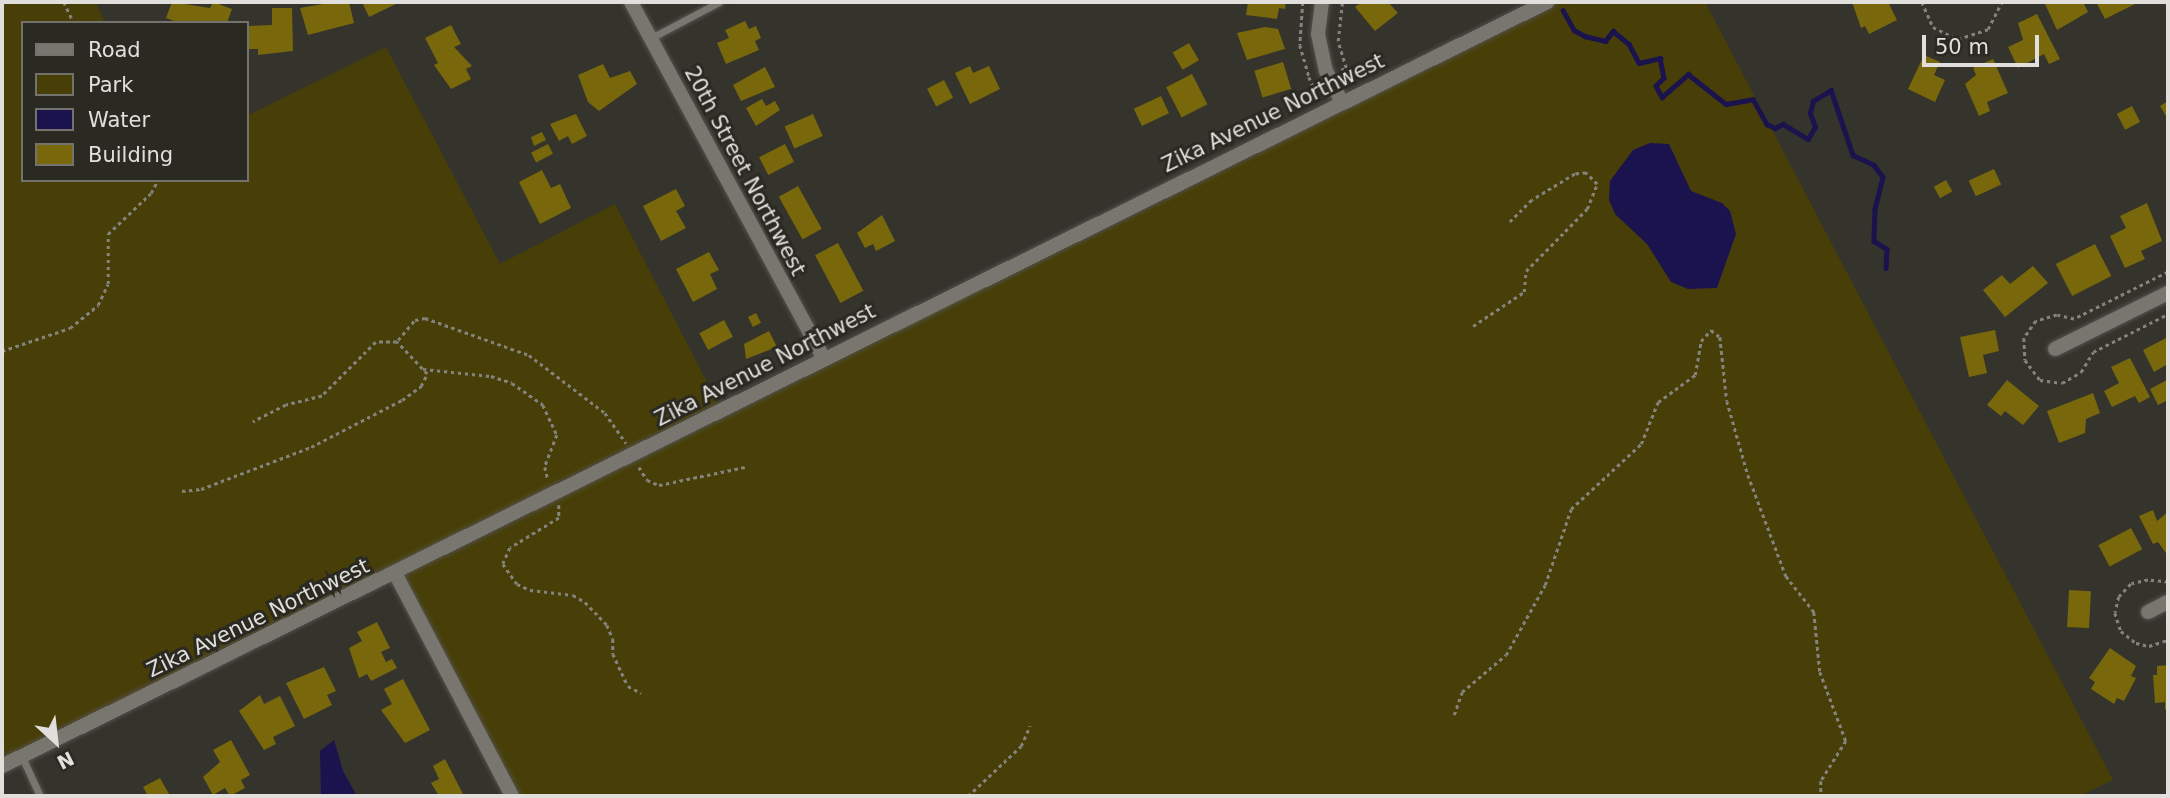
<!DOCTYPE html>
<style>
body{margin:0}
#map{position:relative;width:2170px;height:798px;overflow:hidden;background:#34332c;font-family:"DejaVu Sans",sans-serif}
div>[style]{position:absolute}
.green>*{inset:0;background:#483f08}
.water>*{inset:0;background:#1b134e}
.stream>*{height:4.5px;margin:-2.25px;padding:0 2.25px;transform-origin:2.25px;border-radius:2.25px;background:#1b134e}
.building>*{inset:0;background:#78680b;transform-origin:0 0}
.path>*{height:2.5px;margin-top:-1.25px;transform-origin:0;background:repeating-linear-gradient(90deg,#84837d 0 3.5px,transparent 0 7px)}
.roads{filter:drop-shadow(0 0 2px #53514c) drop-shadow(0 0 2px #53514c)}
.service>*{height:7px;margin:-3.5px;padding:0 3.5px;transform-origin:3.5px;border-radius:3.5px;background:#78766f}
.minor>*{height:14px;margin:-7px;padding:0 7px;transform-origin:7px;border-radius:7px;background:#78766f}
span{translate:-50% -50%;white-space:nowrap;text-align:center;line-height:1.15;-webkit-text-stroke:6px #2a2922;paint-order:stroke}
.street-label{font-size:21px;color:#e0dfdb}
.frame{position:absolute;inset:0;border:4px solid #e0dfdb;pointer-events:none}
.legend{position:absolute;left:21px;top:21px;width:228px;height:161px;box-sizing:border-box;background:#2a2922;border:2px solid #73726c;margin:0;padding:9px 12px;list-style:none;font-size:21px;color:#e0dfdb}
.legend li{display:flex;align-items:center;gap:14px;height:35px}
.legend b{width:35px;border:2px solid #73726c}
.north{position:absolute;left:21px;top:707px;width:70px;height:70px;-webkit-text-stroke:5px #2a2922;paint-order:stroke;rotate:153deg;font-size:19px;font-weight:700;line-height:28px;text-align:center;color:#e0dfdb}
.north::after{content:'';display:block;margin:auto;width:24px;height:32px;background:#e0dfdb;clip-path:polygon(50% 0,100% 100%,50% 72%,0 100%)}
.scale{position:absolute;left:1922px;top:35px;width:117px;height:32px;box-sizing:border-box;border:4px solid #e0dfdb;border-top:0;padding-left:9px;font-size:21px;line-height:24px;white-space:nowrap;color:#e0dfdb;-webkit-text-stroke:5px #2a2922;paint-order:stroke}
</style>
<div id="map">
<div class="green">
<i style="clip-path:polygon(2px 2px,95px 2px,106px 23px,23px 23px,23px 180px,247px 180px,247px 116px,386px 47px,500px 264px,615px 204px,722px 411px,1547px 2px,1705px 2px,2113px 780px,2080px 796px,512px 796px,395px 575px,2px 759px)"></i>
</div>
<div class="water">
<i style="clip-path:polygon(1650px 143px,1669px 144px,1691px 191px,1722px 203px,1730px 211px,1736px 234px,1717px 288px,1688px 289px,1671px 282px,1647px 244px,1615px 214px,1609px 200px,1610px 181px,1633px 150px)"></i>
<i style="clip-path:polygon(334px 740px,343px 771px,357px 796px,321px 796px,320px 751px)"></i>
</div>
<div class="stream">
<i style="left:1563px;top:10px;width:23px;rotate:61deg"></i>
<i style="left:1574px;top:30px;width:13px;rotate:29deg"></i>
<i style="left:1585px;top:36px;width:21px;rotate:14deg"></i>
<i style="left:1605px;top:41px;width:13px;rotate:-51deg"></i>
<i style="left:1613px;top:31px;width:21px;rotate:39deg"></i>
<i style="left:1629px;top:44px;width:21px;rotate:62deg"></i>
<i style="left:1639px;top:63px;width:22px;rotate:-13deg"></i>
<i style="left:1660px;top:58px;width:20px;rotate:79deg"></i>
<i style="left:1664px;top:78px;width:11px;rotate:135deg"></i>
<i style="left:1656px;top:86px;width:13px;rotate:61deg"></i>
<i style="left:1662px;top:97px;width:35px;rotate:-41deg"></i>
<i style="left:1688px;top:74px;width:48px;rotate:38.3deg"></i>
<i style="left:1726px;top:104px;width:27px;rotate:-10deg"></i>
<i style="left:1753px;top:99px;width:29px;rotate:61deg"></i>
<i style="left:1767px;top:124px;width:9px;rotate:27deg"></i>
<i style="left:1775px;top:128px;width:9px;rotate:-27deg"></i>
<i style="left:1783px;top:124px;width:29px;rotate:31deg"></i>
<i style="left:1808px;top:139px;width:14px;rotate:-60deg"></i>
<i style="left:1815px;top:127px;width:15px;rotate:-110deg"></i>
<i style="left:1810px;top:113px;width:12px;rotate:-76deg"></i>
<i style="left:1813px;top:101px;width:21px;rotate:-31deg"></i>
<i style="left:1831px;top:90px;width:69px;rotate:71.3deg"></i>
<i style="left:1853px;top:155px;width:23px;rotate:25deg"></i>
<i style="left:1874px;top:165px;width:15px;rotate:53deg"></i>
<i style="left:1883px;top:177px;width:34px;rotate:104deg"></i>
<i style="left:1875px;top:210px;width:31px;rotate:92deg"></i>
<i style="left:1874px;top:241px;width:15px;rotate:32deg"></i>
<i style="left:1887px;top:249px;width:19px;rotate:93deg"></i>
</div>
<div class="building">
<i style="clip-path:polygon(172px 2px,210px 8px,213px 2px,232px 9px,227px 23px,179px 23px,166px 18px)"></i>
<i style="clip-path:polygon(334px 2px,349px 2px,354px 23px,308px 35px,300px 8px)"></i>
<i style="clip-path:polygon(362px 2px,400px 2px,369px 17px)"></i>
<i style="clip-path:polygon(1248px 2px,1286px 2px,1285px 9px,1279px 8px,1277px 19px,1246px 15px)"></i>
<i style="clip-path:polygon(1362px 2px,1388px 2px,1398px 13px,1375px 31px,1355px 7px)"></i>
<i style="clip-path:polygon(1852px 2px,1888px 2px,1897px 20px,1869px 34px,1865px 26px,1861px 28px)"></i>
<i style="clip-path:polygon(2049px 2px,2083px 2px,2088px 12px,2057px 30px,2045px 4px)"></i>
<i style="clip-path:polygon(2096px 2px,2139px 2px,2105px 19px)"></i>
<i style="clip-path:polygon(272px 8px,292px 8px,293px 51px,258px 55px,258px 49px,247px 49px,247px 26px,272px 25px)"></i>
<i style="clip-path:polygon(2037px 14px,2060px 59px,2049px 64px,2044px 54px,2018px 68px,2008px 47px,2023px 40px,2018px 23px)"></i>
<i style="clip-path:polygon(745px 21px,749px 29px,756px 26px,761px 38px,755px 41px,759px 50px,726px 64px,717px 43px,729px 38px,725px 30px)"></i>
<i style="clip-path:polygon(451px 25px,461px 44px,454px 47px,472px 66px,466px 69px,471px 79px,451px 89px,434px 65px,438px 63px,425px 38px)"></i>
<i style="clip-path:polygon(1265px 27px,1278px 29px,1285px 49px,1247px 60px,1237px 33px)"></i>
<i style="left:1189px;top:43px;width:20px;height:19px;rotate:60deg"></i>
<i style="clip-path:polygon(1924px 55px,1940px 62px,1934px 75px,1945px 80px,1935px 102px,1908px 89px)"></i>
<i style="clip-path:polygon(1993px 59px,2008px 93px,1987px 102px,1990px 111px,1979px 116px,1965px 84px,1976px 75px,1973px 68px)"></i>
<i style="left:1283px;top:62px;width:28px;height:30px;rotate:73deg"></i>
<i style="clip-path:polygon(603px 64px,610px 78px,630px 71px,637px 84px,599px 111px,588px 102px,578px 75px)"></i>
<i style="clip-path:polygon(970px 66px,973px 73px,989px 66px,1000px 89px,970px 104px,955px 73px)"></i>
<i style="clip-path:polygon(765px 67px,775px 87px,741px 101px,733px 85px)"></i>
<i style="left:1192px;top:74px;width:34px;height:29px;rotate:63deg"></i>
<i style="left:944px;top:80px;width:20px;height:19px;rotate:63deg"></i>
<i style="left:1161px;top:96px;width:19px;height:30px;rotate:65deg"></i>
<i style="clip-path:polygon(762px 99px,766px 106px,775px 101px,780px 110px,756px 126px,746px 108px)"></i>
<i style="clip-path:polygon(2168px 101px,2168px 115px,2166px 116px,2160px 106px)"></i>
<i style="left:2132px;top:106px;width:18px;height:17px;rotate:63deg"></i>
<i style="clip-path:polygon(576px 114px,587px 136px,572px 144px,568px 136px,559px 141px,550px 124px)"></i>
<i style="left:813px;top:114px;width:24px;height:31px;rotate:66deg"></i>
<i style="clip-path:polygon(542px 132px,546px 140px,534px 146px,531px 137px)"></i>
<i style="left:548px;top:144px;width:11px;height:19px;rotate:63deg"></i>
<i style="left:785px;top:144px;width:20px;height:29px;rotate:63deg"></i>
<i style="left:1994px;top:169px;width:17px;height:28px;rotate:65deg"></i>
<i style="clip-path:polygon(542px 170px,551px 188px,560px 184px,571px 208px,540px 224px,519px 182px)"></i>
<i style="left:1946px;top:180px;width:13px;height:14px;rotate:61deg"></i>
<i style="left:798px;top:186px;width:49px;height:22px;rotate:61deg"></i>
<i style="clip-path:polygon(676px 189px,685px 206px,676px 211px,686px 228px,661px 241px,643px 206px)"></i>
<i style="clip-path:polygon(2147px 203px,2162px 241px,2141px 251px,2145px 259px,2125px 268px,2110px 236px,2126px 228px,2120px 216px)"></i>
<i style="clip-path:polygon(882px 215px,895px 241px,876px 251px,873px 244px,865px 248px,857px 233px)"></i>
<i style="left:838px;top:243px;width:54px;height:26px;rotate:62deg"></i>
<i style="left:2095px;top:244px;width:36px;height:44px;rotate:63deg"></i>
<i style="clip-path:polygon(709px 252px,719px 270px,710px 274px,717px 289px,693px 302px,676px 269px)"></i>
<i style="clip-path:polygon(2033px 266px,2048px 283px,2005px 317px,1983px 290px,2002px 275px,2010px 284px)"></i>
<i style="left:756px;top:313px;width:11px;height:9px;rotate:63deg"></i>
<i style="left:724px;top:320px;width:19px;height:28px;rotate:62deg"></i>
<i style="clip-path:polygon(1995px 330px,1999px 351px,1983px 355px,1987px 373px,1969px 377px,1960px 337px)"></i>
<i style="clip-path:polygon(769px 331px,777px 347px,746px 359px,744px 344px)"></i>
<i style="clip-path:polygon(2168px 337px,2168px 364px,2154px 372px,2143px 350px)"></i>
<i style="clip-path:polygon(2130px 358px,2150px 397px,2139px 403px,2135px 396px,2112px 407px,2104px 391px,2119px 383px,2111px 367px)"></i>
<i style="clip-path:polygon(2007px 380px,2039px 406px,2023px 425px,2005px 411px,2001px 416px,1987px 405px)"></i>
<i style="clip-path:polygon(2167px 380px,2168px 400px,2158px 405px,2150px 389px)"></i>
<i style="clip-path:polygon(2093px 393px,2100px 413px,2086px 419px,2085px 433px,2059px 443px,2047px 411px)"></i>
<i style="clip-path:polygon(2153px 510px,2157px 521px,2168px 512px,2168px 556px,2158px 542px,2153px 544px,2139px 516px)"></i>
<i style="left:2131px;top:528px;width:24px;height:37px;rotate:62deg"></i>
<i style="left:2069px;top:590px;width:22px;height:37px;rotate:3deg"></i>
<i style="clip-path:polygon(377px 622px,390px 648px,381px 652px,386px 662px,392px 659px,397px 668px,371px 681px,367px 674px,359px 678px,349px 648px,362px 641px,357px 632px)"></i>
<i style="clip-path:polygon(2110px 648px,2136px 666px,2131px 676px,2136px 678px,2124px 701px,2117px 698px,2114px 704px,2091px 689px,2095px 682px,2089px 678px)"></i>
<i style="clip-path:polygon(2168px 665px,2168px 709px,2165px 710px,2165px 702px,2155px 703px,2153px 675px,2157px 675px,2157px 666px)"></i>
<i style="clip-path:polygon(324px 667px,336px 691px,327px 695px,332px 705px,304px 719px,286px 683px)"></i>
<i style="clip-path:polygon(403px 679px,430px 730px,405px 743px,381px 710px,392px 704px,384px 689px)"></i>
<i style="clip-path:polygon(260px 695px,264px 704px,280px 696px,295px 726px,273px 737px,276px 744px,264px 750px,239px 711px)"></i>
<i style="clip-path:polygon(231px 740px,250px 775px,241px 780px,245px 788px,230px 796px,225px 788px,213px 795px,203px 777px,220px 762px,213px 750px)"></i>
<i style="clip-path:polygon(445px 759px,464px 796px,439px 796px,431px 783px,439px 779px,433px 766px)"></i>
<i style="clip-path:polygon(160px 778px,169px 794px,148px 796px,143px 787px)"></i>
</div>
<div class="path">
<i style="left:64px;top:2px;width:23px;rotate:65deg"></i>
<i style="left:1303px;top:2px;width:43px;rotate:94deg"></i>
<i style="left:1300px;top:45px;width:33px;rotate:74deg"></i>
<i style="left:1309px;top:77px;width:10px;rotate:66deg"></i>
<i style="left:1313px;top:86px;width:5px;rotate:-37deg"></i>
<i style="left:1922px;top:2px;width:27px;rotate:66deg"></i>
<i style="left:1933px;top:27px;width:28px;rotate:26deg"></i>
<i style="left:1958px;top:39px;width:32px;rotate:-18deg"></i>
<i style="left:1988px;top:29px;width:30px;rotate:-63deg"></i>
<i style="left:1341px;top:70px;width:5px;rotate:-22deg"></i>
<i style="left:1346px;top:68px;width:28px;rotate:-107deg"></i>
<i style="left:1338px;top:41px;width:39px;rotate:-84deg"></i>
<i style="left:2168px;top:272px;width:105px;rotate:153.4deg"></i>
<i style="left:2074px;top:319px;width:17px;rotate:-167deg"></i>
<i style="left:2057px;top:315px;width:22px;rotate:164deg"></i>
<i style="left:2036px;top:321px;width:21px;rotate:125deg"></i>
<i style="left:2024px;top:338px;width:22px;rotate:87deg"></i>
<i style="left:2025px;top:360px;width:25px;rotate:53deg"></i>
<i style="left:2040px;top:380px;width:22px;rotate:8deg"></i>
<i style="left:2062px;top:383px;width:22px;rotate:-30deg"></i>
<i style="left:2081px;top:372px;width:23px;rotate:-59deg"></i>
<i style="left:2093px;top:352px;width:84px;rotate:-26.9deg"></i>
<i style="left:1473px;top:326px;width:61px;rotate:-33.7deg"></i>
<i style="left:1524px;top:292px;width:21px;rotate:-85deg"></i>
<i style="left:1526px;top:271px;width:87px;rotate:-45.5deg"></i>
<i style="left:1587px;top:209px;width:27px;rotate:-68deg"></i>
<i style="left:1597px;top:184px;width:16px;rotate:-135deg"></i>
<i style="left:1586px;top:173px;width:11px;rotate:175deg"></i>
<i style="left:1575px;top:174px;width:50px;rotate:148.8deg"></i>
<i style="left:1532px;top:200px;width:31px;rotate:135deg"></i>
<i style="left:398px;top:340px;width:26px;rotate:-50deg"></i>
<i style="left:415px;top:320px;width:10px;rotate:-11deg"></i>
<i style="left:425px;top:318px;width:110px;rotate:19.6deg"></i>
<i style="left:529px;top:355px;width:96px;rotate:37.3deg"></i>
<i style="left:605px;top:413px;width:37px;rotate:55deg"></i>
<i style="left:2px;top:351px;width:72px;rotate:-18.7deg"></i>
<i style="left:70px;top:328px;width:36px;rotate:-39deg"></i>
<i style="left:98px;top:305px;width:23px;rotate:-65deg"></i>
<i style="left:108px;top:284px;width:50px;rotate:-90deg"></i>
<i style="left:108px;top:234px;width:59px;rotate:-43.6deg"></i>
<i style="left:151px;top:193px;width:15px;rotate:-62deg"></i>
<i style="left:423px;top:369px;width:68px;rotate:5.9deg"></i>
<i style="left:491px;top:376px;width:22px;rotate:18deg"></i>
<i style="left:512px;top:383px;width:38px;rotate:35deg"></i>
<i style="left:543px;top:405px;width:33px;rotate:65deg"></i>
<i style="left:557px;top:435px;width:34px;rotate:111deg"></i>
<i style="left:545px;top:467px;width:13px;rotate:77deg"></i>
<i style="left:639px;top:467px;width:15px;rotate:58deg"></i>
<i style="left:647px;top:480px;width:13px;rotate:23deg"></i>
<i style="left:659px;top:485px;width:88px;rotate:-11.8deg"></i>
<i style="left:182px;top:491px;width:19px;rotate:-6deg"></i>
<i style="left:201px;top:489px;width:118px;rotate:-20.9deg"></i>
<i style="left:311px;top:447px;width:102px;rotate:-27.3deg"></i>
<i style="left:402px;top:400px;width:24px;rotate:-36deg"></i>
<i style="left:421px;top:386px;width:13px;rotate:-63deg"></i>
<i style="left:427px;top:374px;width:44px;rotate:-133.2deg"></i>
<i style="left:397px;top:342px;width:21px;rotate:180deg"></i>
<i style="left:376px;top:342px;width:76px;rotate:135deg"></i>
<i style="left:322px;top:396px;width:37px;rotate:166deg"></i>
<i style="left:286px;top:405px;width:37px;rotate:153deg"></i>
<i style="left:559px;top:505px;width:13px;rotate:90deg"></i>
<i style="left:559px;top:518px;width:57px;rotate:148.5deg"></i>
<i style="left:510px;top:548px;width:17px;rotate:114deg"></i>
<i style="left:503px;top:564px;width:24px;rotate:55deg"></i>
<i style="left:517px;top:584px;width:14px;rotate:25deg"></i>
<i style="left:530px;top:590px;width:43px;rotate:6.6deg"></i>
<i style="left:573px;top:595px;width:14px;rotate:30deg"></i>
<i style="left:585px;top:602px;width:32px;rotate:46deg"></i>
<i style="left:607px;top:625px;width:15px;rotate:67deg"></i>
<i style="left:613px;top:639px;width:15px;rotate:90deg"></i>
<i style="left:613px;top:654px;width:35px;rotate:65deg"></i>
<i style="left:628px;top:686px;width:15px;rotate:28deg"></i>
<i style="left:2168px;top:582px;width:20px;rotate:-174deg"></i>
<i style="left:2148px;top:580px;width:17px;rotate:167deg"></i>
<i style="left:2131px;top:584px;width:18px;rotate:133deg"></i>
<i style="left:2119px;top:597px;width:16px;rotate:104deg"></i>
<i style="left:2115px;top:613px;width:19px;rotate:72deg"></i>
<i style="left:2121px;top:631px;width:19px;rotate:39deg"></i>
<i style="left:2136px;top:643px;width:13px;rotate:13deg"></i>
<i style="left:2149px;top:646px;width:20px;rotate:-18deg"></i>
<i style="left:1454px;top:715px;width:24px;rotate:-71deg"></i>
<i style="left:1462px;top:692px;width:57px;rotate:-40.1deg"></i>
<i style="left:1506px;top:655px;width:80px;rotate:-60.9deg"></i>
<i style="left:1545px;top:585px;width:80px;rotate:-71.1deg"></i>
<i style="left:1571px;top:509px;width:96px;rotate:-42.9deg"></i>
<i style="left:1641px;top:444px;width:45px;rotate:-68deg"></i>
<i style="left:1658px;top:402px;width:46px;rotate:-36.1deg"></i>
<i style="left:1695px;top:375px;width:35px;rotate:-80deg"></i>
<i style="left:1701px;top:341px;width:15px;rotate:-48deg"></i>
<i style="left:1711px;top:330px;width:11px;rotate:38deg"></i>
<i style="left:1720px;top:337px;width:64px;rotate:83.8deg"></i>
<i style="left:1727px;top:401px;width:77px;rotate:74.2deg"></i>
<i style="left:1748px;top:475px;width:108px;rotate:69.4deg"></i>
<i style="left:1786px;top:576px;width:46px;rotate:52.1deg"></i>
<i style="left:1814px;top:612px;width:60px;rotate:84.3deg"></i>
<i style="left:1820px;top:672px;width:74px;rotate:69.4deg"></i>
<i style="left:1846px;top:741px;width:47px;rotate:122deg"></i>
<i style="left:1821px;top:781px;width:15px;rotate:90deg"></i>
<i style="left:968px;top:796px;width:73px;rotate:-43.3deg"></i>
<i style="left:1021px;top:746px;width:22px;rotate:-66deg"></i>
</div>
<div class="roads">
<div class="service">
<i style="left:651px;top:38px;width:77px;rotate:-27.9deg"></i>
<i style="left:22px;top:757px;width:43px;rotate:65.2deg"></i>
</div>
<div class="minor">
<i style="left:631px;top:2px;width:406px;rotate:61.6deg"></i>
<i style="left:1322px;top:2px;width:32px;rotate:97deg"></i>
<i style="left:1318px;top:34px;width:38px;rotate:78deg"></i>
<i style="left:1326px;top:71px;width:36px;rotate:63deg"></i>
<i style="left:2055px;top:349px;width:126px;rotate:-26.4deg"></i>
<i style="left:396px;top:575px;width:250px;rotate:62.3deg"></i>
<i style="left:2148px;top:612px;width:22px;rotate:-27deg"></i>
<i style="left:2px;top:766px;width:1724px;rotate:-26.31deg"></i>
</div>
</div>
<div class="street-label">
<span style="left:1273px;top:113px;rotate:-26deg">Zika Avenue Northwest</span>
<span style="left:745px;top:171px;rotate:62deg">20th Street Northwest</span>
<span style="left:765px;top:365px;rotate:-27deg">Zika Avenue Northwest</span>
<span style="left:258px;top:618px;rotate:-26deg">Zika Avenue Northwest</span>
</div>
<div class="frame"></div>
<ul class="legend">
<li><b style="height:9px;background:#78766f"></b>Road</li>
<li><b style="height:19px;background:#483f08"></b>Park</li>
<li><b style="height:19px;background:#1b134e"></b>Water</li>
<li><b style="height:19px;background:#78680b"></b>Building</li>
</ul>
<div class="north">N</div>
<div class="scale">50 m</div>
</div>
